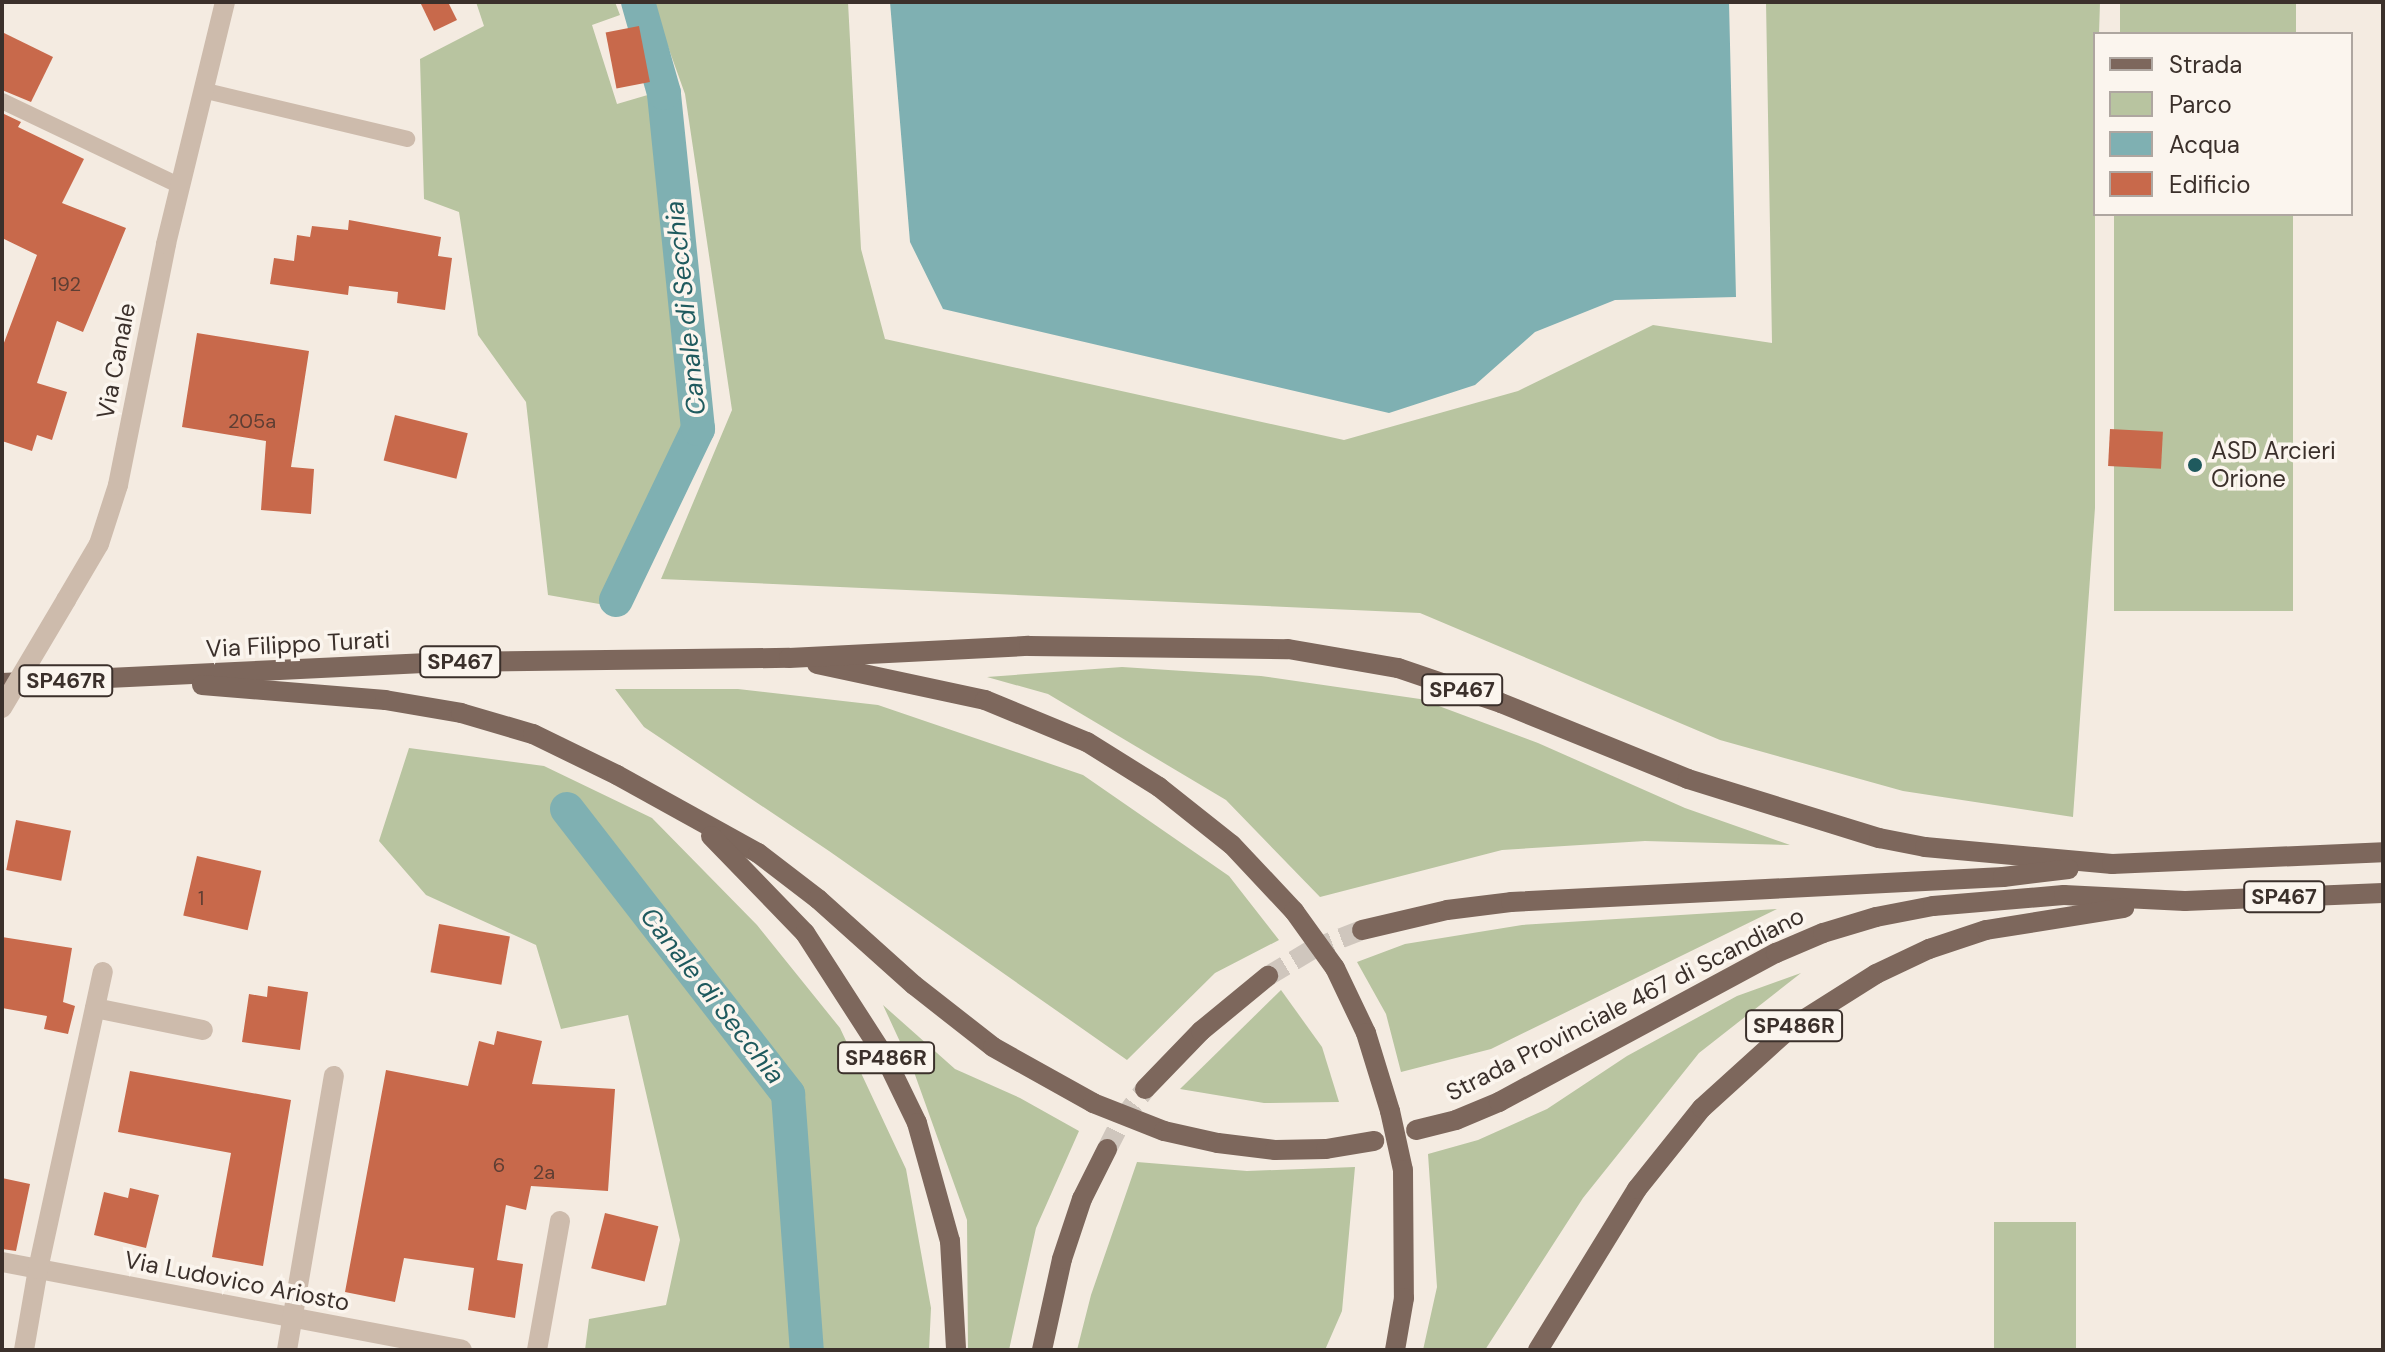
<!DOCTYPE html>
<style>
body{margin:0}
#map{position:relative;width:2385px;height:1352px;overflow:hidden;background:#f4ebe1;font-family:"DM Sans",sans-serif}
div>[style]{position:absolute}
.green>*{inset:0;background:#b8c4a0;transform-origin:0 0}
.water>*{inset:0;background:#7fb0b2}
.canal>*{height:34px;margin:-17px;padding:0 17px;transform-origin:17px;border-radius:17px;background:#7fb0b2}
.building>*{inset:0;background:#c8694b;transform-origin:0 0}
.primary-tunnel>*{height:20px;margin-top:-10px;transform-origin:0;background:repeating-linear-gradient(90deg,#cfc6bd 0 20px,transparent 0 30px)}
.service>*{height:16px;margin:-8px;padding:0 8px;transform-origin:8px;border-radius:8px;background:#cdbbac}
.minor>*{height:20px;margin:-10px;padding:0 10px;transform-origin:10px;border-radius:10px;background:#cdbbac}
.primary>*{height:20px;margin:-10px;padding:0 10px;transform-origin:10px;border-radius:10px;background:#7d675c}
.minor-bridge>*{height:20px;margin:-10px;padding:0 10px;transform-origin:10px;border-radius:10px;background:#cdbbac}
.dots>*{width:22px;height:22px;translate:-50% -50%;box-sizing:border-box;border:4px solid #fbf5ee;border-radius:50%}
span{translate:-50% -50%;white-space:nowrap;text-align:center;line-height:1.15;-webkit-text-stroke:7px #fbf5ee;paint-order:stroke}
.number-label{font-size:20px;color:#5e3e33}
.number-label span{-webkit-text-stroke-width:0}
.shield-label span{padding:2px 6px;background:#fbf5ee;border:2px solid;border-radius:6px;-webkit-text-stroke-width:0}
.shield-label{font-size:22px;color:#3b302b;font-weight:700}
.street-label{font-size:24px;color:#3b302b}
.poi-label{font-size:24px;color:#3b302b}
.left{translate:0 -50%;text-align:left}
.water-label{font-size:26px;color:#1f5a5e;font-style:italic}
.frame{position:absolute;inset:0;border:4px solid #3b302b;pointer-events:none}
.legend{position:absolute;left:2093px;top:32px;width:260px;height:184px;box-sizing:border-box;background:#fbf5ee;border:2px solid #aea6a0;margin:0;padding:10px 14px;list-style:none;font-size:24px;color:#3b302b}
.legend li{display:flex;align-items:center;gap:16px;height:40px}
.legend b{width:40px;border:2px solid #aea6a0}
</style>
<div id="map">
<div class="green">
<i style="clip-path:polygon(476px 2px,615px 2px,620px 15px,592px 25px,617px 104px,651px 94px,687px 430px,605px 605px,548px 595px,526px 402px,478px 335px,459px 212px,424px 199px,420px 59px,484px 26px)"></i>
<i style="clip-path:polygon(652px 2px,848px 2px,861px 249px,885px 339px,1344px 440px,1518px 391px,1653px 325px,1772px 343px,1766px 2px,2100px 2px,2099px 34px,2095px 34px,2095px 508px,2073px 817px,1903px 791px,1720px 740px,1420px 613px,661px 579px,732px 410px,685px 94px)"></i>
<i style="left:2120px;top:2px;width:176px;height:32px"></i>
<i style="left:2114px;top:214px;width:179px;height:397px"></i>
<i style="clip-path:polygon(1122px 667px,1261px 676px,1420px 699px,1538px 743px,1685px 808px,1790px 845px,1645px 841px,1502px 850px,1320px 897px,1226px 800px,1048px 694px,987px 677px)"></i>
<i style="clip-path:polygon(615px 689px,738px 689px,878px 705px,1083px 775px,1229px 876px,1279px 940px,1215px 973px,1127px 1060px,829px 851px,644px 727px)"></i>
<i style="clip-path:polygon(409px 748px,544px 766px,652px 818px,757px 925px,840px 1028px,906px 1169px,931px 1308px,929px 1350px,585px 1350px,589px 1319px,666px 1305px,680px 1240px,628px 1015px,561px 1029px,536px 945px,426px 895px,379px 841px)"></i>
<i style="clip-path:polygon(1777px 909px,1491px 1049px,1401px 1072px,1386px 1014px,1357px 962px,1405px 944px,1522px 925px)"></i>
<i style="clip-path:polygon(1801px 973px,1699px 1053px,1583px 1198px,1485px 1350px,1423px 1350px,1437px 1287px,1428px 1154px,1478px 1140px,1547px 1109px,1627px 1056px,1737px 996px)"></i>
<i style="clip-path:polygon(1281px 990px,1322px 1047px,1339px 1102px,1264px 1103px,1180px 1089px)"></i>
<i style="clip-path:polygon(883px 1005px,955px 1069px,1020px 1098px,1079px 1131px,1036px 1228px,1009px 1350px,968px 1350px,967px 1220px,914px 1072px)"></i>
<i style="clip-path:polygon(1137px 1162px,1247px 1171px,1355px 1167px,1342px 1311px,1325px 1350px,1077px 1350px,1091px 1295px)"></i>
<i style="left:1994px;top:1222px;width:82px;height:128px"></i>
</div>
<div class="water">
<i style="clip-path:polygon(890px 2px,1729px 2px,1736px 297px,1615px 300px,1535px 332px,1475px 385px,1389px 413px,943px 309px,910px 242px)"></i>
</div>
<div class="canal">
<i style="left:616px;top:600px;width:190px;rotate:-64.4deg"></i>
<i style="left:698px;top:429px;width:338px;rotate:-95.8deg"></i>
<i style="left:664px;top:93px;width:95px;rotate:-105.9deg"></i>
<i style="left:567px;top:809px;width:361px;rotate:52.2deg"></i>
<i style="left:788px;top:1094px;width:257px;rotate:85.8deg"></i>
</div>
<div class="building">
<i style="clip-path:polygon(420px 2px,448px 2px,457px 20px,434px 31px)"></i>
<i style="left:639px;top:26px;width:57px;height:34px;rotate:79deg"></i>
<i style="clip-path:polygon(2px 32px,53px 57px,31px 102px,2px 90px)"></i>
<i style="clip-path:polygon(2px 113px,21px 122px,18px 127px,84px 159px,62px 203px,126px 228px,83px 332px,57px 321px,37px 383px,67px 392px,52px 440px,37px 435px,32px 451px,2px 441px,2px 348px,37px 255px,2px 238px)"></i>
<i style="clip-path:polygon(349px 220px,441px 237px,438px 256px,452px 258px,445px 310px,397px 303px,398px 292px,349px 286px,348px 295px,270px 284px,274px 258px,294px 261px,297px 235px,310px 237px,312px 226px,348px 230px)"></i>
<i style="clip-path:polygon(197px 333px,309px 351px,291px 467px,314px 469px,311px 514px,261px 510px,266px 441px,182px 427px)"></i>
<i style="left:395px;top:415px;width:75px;height:47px;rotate:14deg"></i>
<i style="left:2110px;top:429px;width:53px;height:37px;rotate:3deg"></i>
<i style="left:16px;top:820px;width:56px;height:51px;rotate:11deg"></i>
<i style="left:197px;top:856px;width:66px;height:61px;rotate:13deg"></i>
<i style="left:439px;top:924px;width:72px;height:49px;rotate:10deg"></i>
<i style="clip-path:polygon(2px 937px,72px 948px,63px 1002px,75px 1006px,68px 1034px,44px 1029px,47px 1016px,2px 1008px)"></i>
<i style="clip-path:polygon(268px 986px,308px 992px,300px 1050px,242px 1042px,249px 994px,267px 997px)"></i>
<i style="clip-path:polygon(497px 1031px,542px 1041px,532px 1084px,615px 1089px,608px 1191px,531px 1186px,526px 1210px,506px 1205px,497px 1260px,523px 1264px,515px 1318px,468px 1310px,474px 1268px,404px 1258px,395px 1302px,345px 1292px,386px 1070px,468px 1086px,479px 1041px,494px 1045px)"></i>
<i style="clip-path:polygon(130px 1071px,291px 1100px,263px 1266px,212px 1257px,231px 1153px,118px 1132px)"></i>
<i style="clip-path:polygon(2px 1178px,30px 1184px,16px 1251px,2px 1249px)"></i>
<i style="clip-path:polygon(130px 1188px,159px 1195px,146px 1248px,94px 1235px,104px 1192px,128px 1198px)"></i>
<i style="left:605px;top:1213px;width:55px;height:57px;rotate:14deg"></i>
</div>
<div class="primary-tunnel">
<i style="left:1268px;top:976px;width:52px;rotate:-31deg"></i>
<i style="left:1313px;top:949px;width:53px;rotate:-21.2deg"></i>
<i style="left:1107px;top:1149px;width:33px;rotate:-63deg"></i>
<i style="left:1122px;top:1120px;width:39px;rotate:-53deg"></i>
</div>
<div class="service">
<i style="left:202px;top:90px;width:211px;rotate:13.4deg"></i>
<i style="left:2px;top:101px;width:197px;rotate:25.5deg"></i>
</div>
<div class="minor">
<i style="left:66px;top:600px;width:65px;rotate:-59.5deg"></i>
<i style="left:99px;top:544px;width:62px;rotate:-72.1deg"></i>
<i style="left:118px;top:485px;width:246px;rotate:-78.7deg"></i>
<i style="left:166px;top:244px;width:249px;rotate:-76.3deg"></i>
<i style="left:95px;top:1008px;width:110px;rotate:11.5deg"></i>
<i style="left:2px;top:1262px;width:468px;rotate:10.8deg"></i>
<i style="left:24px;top:1350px;width:82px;rotate:-80.2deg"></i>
<i style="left:38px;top:1269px;width:304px;rotate:-77.7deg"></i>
<i style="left:287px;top:1350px;width:278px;rotate:-80.3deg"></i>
<i style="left:537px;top:1350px;width:131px;rotate:-79.9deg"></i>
</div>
<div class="primary">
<i style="left:817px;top:664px;width:172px;rotate:12.1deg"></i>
<i style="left:985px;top:700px;width:110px;rotate:22.4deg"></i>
<i style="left:1087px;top:742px;width:85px;rotate:32deg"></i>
<i style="left:1159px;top:787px;width:93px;rotate:38.5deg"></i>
<i style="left:1232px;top:845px;width:91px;rotate:46.8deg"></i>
<i style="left:1294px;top:911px;width:70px;rotate:54.3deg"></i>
<i style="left:1335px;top:968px;width:72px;rotate:64.5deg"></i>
<i style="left:1366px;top:1033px;width:82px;rotate:72.9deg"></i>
<i style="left:1390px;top:1111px;width:60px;rotate:77.6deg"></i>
<i style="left:1403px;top:1170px;width:128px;rotate:89.6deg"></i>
<i style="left:1404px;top:1298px;width:53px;rotate:99.8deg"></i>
<i style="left:2px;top:683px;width:443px;rotate:-2.7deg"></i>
<i style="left:445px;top:662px;width:344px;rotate:-0.7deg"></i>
<i style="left:789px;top:658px;width:240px;rotate:-2.9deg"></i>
<i style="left:1029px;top:646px;width:259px;rotate:0.7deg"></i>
<i style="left:1288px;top:649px;width:112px;rotate:9.8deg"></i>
<i style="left:1398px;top:668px;width:109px;rotate:18.8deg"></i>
<i style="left:1501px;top:703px;width:202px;rotate:22.1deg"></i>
<i style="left:1688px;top:779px;width:200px;rotate:17.2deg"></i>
<i style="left:1879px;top:838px;width:47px;rotate:11.1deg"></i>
<i style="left:1925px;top:847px;width:188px;rotate:5.2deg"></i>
<i style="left:2112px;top:864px;width:271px;rotate:-2.5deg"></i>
<i style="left:202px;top:685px;width:184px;rotate:4.7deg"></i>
<i style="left:385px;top:700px;width:77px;rotate:9.7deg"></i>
<i style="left:461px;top:713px;width:75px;rotate:16.3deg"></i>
<i style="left:533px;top:734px;width:93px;rotate:26deg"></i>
<i style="left:617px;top:775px;width:161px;rotate:29deg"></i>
<i style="left:758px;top:853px;width:76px;rotate:37.5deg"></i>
<i style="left:818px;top:899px;width:129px;rotate:41.9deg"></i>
<i style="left:914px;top:985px;width:100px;rotate:38.1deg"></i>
<i style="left:993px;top:1047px;width:115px;rotate:29.2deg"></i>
<i style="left:1093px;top:1103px;width:76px;rotate:21.5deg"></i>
<i style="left:1164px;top:1131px;width:55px;rotate:12.5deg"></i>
<i style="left:1218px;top:1143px;width:57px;rotate:7deg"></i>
<i style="left:1275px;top:1150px;width:51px;rotate:-1.1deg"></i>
<i style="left:1326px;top:1149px;width:49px;rotate:-9.5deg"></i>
<i style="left:711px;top:836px;width:135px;rotate:45.9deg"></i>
<i style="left:805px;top:933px;width:148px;rotate:57.2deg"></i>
<i style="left:885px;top:1057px;width:73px;rotate:64.1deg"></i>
<i style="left:917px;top:1123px;width:123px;rotate:74.4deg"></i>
<i style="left:950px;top:1241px;width:109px;rotate:86.8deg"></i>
<i style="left:1362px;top:930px;width:87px;rotate:-13.2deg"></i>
<i style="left:1447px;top:910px;width:64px;rotate:-7.1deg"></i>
<i style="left:1511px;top:902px;width:493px;rotate:-2.9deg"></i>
<i style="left:2003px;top:877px;width:66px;rotate:-6.9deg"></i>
<i style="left:1145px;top:1089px;width:81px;rotate:-46deg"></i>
<i style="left:1201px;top:1031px;width:87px;rotate:-39.4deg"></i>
<i style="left:1416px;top:1130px;width:41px;rotate:-14deg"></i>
<i style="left:1456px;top:1120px;width:47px;rotate:-22.7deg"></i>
<i style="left:1499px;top:1102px;width:315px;rotate:-28.3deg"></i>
<i style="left:1776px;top:953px;width:51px;rotate:-23.1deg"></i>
<i style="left:1823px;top:933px;width:55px;rotate:-16.8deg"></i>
<i style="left:1876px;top:917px;width:58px;rotate:-10.9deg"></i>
<i style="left:1933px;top:906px;width:131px;rotate:-4.8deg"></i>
<i style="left:2064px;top:895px;width:121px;rotate:2.8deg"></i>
<i style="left:2185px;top:901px;width:198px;rotate:-2.3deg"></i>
<i style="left:1042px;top:1350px;width:93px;rotate:-77.6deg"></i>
<i style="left:1062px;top:1259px;width:63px;rotate:-71.6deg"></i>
<i style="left:1082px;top:1199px;width:56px;rotate:-63.4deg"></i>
<i style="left:1538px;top:1350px;width:189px;rotate:-58.4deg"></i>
<i style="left:1637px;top:1189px;width:104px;rotate:-51.3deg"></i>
<i style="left:1702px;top:1108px;width:118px;rotate:-42.2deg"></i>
<i style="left:1789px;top:1029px;width:103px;rotate:-32.3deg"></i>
<i style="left:1876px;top:974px;width:59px;rotate:-25.3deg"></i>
<i style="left:1929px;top:949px;width:60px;rotate:-18.4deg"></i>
<i style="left:1986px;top:930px;width:140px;rotate:-9.1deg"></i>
</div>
<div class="minor-bridge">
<i style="left:2px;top:708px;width:126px;rotate:-59.3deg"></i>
</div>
<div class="dots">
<i style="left:2195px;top:465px;background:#1f5a5e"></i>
</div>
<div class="number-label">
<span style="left:66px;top:284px">192</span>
<span style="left:252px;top:421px">205a</span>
<span style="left:201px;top:898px">1</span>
<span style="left:499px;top:1165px">6</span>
<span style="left:544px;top:1172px">2a</span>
</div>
<div class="shield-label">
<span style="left:460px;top:662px">SP467</span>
<span style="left:66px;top:681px">SP467R</span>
<span style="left:1462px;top:690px">SP467</span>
<span style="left:2284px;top:897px">SP467</span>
<span style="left:1794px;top:1026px">SP486R</span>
<span style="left:886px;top:1058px">SP486R</span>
</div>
<div class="street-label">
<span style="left:116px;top:361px;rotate:-79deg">Via Canale</span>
<span style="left:298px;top:644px;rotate:-3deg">Via Filippo Turati</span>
<span style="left:1625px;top:1004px;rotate:-27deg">Strada Provinciale 467 di Scandiano</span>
<span style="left:237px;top:1281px;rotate:11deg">Via Ludovico Ariosto</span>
</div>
<div class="poi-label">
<span class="left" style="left:2211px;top:465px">ASD Arcieri<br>Orione</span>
</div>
<div class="water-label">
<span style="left:686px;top:308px;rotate:-96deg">Canale di Secchia</span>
<span style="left:712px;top:996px;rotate:52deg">Canale di Secchia</span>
</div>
<div class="frame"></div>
<ul class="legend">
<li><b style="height:10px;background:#7d675c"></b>Strada</li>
<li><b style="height:22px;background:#b8c4a0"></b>Parco</li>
<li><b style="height:22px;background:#7fb0b2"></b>Acqua</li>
<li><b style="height:22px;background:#c8694b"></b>Edificio</li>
</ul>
</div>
